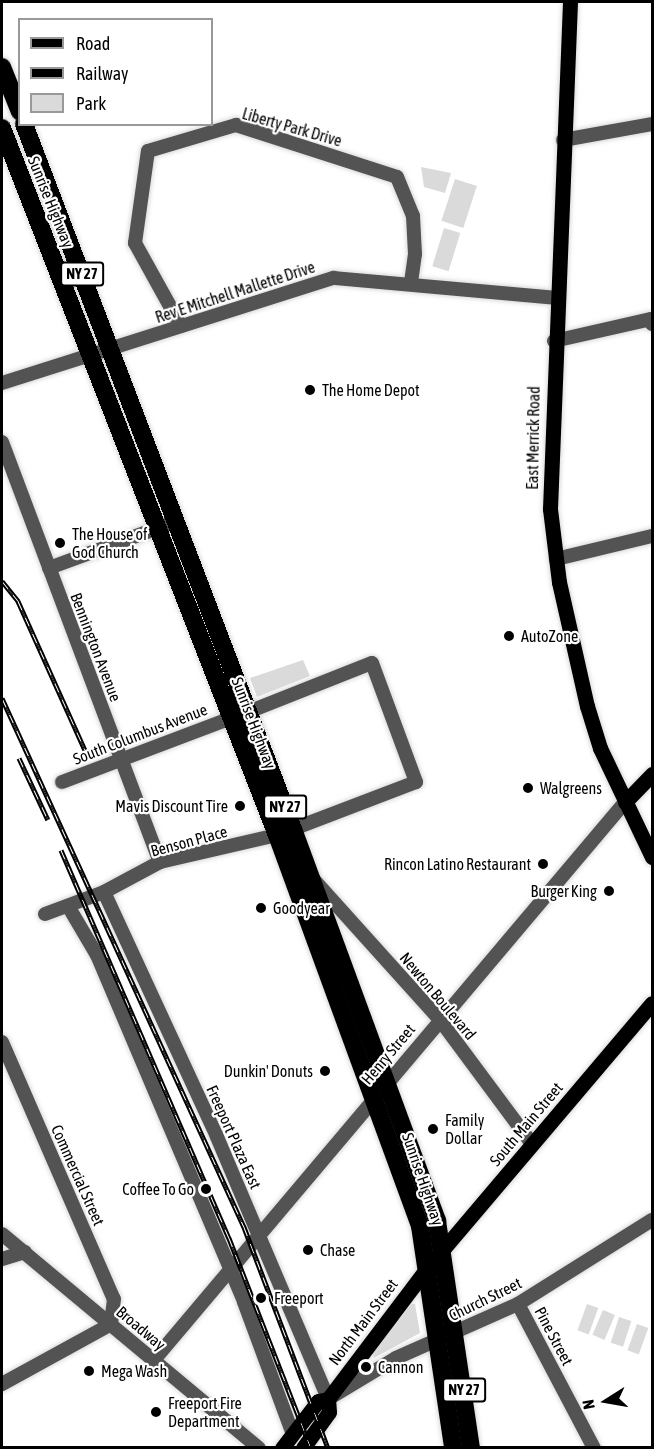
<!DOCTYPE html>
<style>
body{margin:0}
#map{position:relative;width:654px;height:1449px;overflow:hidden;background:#fff;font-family:"Asap Condensed",sans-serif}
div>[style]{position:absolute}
.green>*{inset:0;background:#dadada;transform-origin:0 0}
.roads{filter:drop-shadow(0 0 2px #dbdbdb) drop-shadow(0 0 2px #dbdbdb)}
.minor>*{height:14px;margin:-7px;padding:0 7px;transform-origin:7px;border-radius:7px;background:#535353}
.major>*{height:15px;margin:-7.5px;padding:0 7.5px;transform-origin:7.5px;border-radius:7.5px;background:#000}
.highway>*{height:18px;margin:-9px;padding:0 9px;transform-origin:9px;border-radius:9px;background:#000}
.rail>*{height:5px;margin-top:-2.5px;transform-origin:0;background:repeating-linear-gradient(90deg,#fff 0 9px,#000 0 18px);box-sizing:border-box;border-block:2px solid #000}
.dots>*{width:16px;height:16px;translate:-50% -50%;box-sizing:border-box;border:3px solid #fff;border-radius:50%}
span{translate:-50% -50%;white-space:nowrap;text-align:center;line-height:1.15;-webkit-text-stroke:4.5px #fff;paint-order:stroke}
.shield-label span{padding:2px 4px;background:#fff;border:2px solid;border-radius:4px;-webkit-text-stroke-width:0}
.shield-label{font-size:15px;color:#000;font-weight:700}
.street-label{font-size:16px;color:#000}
.poi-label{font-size:16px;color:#000}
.left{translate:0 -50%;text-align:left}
.right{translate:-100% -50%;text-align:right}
.frame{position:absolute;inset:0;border:3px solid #000;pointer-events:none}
.legend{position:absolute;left:18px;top:18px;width:195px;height:108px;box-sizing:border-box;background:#fff;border:2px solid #999;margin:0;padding:8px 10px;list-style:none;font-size:18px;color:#000}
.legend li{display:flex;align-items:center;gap:12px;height:30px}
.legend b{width:30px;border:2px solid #999}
.north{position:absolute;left:576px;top:1371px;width:60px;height:60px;-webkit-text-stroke:4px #fff;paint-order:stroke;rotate:259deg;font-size:16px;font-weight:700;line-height:24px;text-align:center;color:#000}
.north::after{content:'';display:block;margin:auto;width:21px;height:27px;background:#000;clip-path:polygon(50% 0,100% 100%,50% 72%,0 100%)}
</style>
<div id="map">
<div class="green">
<i style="clip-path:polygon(421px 167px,451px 173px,445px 193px,424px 187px)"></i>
<i style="left:455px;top:179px;width:23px;height:44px;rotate:18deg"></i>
<i style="left:444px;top:228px;width:17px;height:40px;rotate:17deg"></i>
<i style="clip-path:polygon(303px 660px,310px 676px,257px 697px,250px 678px)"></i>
<i style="clip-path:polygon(411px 1304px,415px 1304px,420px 1333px,374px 1358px,372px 1353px)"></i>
<i style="left:587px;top:1304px;width:12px;height:28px;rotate:20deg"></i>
<i style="left:603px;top:1310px;width:13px;height:27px;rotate:23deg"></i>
<i style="left:619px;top:1317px;width:13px;height:27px;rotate:18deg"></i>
<i style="left:637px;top:1324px;width:12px;height:28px;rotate:20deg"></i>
</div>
<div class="roads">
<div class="minor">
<i style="left:563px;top:140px;width:90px;rotate:-10.2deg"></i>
<i style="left:181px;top:326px;width:95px;rotate:-119deg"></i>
<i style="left:135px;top:243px;width:93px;rotate:-82deg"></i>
<i style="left:148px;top:151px;width:92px;rotate:-16.5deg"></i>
<i style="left:236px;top:125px;width:169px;rotate:17.9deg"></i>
<i style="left:397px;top:177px;width:42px;rotate:67.7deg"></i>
<i style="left:413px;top:216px;width:38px;rotate:87deg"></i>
<i style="left:415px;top:254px;width:30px;rotate:98deg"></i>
<i style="left:554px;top:341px;width:99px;rotate:-12.8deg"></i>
<i style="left:651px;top:319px;width:5px;rotate:79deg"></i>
<i style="left:2px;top:383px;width:348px;rotate:-17.6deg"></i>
<i style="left:334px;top:278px;width:223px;rotate:5.1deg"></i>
<i style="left:2px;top:442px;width:449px;rotate:69.4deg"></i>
<i style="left:556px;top:559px;width:99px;rotate:-13.5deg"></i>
<i style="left:49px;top:568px;width:133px;rotate:-20.2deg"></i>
<i style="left:248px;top:712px;width:133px;rotate:-21.6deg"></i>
<i style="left:372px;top:663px;width:127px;rotate:69.7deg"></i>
<i style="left:416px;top:782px;width:132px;rotate:159.1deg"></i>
<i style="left:62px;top:782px;width:181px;rotate:-20.7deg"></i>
<i style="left:314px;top:880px;width:188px;rotate:48deg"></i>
<i style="left:440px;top:1020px;width:154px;rotate:53.4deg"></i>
<i style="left:104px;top:892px;width:270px;rotate:65.2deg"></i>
<i style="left:217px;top:1137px;width:285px;rotate:67deg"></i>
<i style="left:328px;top:1399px;width:79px;rotate:-31.1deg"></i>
<i style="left:396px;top:1358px;width:133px;rotate:-23.9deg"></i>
<i style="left:518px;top:1304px;width:158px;rotate:-32.1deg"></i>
<i style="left:68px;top:906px;width:57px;rotate:59.4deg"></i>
<i style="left:97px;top:955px;width:377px;rotate:67deg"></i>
<i style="left:244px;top:1302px;width:139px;rotate:69.7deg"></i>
<i style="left:45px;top:914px;width:63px;rotate:-20.4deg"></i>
<i style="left:104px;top:892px;width:64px;rotate:-28.2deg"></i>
<i style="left:160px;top:862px;width:120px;rotate:-13deg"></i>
<i style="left:2px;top:1042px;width:280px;rotate:66.5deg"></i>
<i style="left:114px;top:1299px;width:25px;rotate:97deg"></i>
<i style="left:2px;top:1234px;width:334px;rotate:39.8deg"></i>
<i style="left:2px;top:1259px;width:24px;rotate:-17deg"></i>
<i style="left:518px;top:1304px;width:163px;rotate:62.2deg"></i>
<i style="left:154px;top:1360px;width:730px;rotate:-49.83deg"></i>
<i style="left:2px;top:1384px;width:124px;rotate:-28.8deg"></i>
</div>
<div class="major">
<i style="left:570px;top:2px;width:507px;rotate:92.26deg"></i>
<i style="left:550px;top:509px;width:74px;rotate:83deg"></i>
<i style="left:559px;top:582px;width:127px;rotate:77.3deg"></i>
<i style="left:587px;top:706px;width:44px;rotate:72.8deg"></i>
<i style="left:600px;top:748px;width:121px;rotate:64.5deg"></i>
<i style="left:625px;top:802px;width:39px;rotate:-46deg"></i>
<i style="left:282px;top:1448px;width:59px;rotate:-52.5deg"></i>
<i style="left:318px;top:1401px;width:10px;rotate:-11deg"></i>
<i style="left:328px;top:1399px;width:166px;rotate:-52.9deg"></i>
<i style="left:428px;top:1267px;width:346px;rotate:-49.7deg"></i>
<i style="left:303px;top:1448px;width:44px;rotate:-54.2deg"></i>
<i style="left:329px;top:1412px;width:13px;rotate:-94deg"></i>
</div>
<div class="highway">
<i style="left:2px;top:67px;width:48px;rotate:68.2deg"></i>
<i style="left:24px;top:124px;width:755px;rotate:69.12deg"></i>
<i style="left:293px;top:829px;width:418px;rotate:69.8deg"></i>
<i style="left:437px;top:1221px;width:230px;rotate:81.5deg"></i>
<i style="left:2px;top:128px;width:759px;rotate:68.75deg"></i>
<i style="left:277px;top:835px;width:416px;rotate:69.9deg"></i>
<i style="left:420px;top:1226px;width:224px;rotate:81.5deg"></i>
</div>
</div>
<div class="rail">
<i style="left:2px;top:581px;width:26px;rotate:51deg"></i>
<i style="left:18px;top:601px;width:166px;rotate:65.8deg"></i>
<i style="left:2px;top:698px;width:582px;rotate:65.42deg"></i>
<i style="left:244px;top:1227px;width:236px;rotate:69.2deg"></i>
<i style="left:19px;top:758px;width:68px;rotate:64.9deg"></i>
<i style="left:61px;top:850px;width:423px;rotate:66.6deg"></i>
<i style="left:229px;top:1238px;width:225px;rotate:68.7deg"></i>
</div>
<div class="dots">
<i style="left:310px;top:390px;background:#000"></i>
<i style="left:60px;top:543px;background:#000"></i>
<i style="left:509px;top:636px;background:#000"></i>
<i style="left:528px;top:788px;background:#000"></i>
<i style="left:240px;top:806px;background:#000"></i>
<i style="left:543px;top:864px;background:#000"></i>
<i style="left:609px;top:891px;background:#000"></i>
<i style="left:261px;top:908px;background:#000"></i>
<i style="left:325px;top:1071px;background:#000"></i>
<i style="left:433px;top:1129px;background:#000"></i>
<i style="left:206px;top:1189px;background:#000"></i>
<i style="left:308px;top:1250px;background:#000"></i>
<i style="left:261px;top:1298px;background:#000"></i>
<i style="left:366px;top:1367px;background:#000"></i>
<i style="left:89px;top:1371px;background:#000"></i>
<i style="left:156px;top:1412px;background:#000"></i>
</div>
<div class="shield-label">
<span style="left:82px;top:274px">NY 27</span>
<span style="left:285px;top:807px">NY 27</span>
<span style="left:464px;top:1390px">NY 27</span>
</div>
<div class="street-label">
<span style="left:292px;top:127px;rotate:16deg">Liberty Park Drive</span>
<span style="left:51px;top:202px;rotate:68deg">Sunrise Highway</span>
<span style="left:235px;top:292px;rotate:-18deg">Rev E Mitchell Mallette Drive</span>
<span style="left:533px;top:438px;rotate:-89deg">East Merrick Road</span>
<span style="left:96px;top:647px;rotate:69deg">Bennington Avenue</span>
<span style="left:254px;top:723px;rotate:69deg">Sunrise Highway</span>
<span style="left:140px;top:734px;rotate:-21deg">South Columbus Avenue</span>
<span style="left:189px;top:841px;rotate:-15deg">Benson Place</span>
<span style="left:438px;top:996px;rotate:50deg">Newton Boulevard</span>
<span style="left:388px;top:1054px;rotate:-50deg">Henry Street</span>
<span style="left:526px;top:1124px;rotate:-50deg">South Main Street</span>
<span style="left:234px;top:1137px;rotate:66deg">Freeport Plaza East</span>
<span style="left:78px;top:1175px;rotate:66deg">Commercial Street</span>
<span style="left:423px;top:1179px;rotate:71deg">Sunrise Highway</span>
<span style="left:485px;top:1299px;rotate:-26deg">Church Street</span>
<span style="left:363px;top:1322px;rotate:-53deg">North Main Street</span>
<span style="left:141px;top:1328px;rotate:40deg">Broadway</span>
<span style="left:554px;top:1336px;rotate:62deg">Pine Street</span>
</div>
<div class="poi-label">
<span class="left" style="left:322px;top:390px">The Home Depot</span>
<span class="left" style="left:72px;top:543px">The House of<br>God Church</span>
<span class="left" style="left:521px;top:636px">AutoZone</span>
<span class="left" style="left:540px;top:788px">Walgreens</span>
<span class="right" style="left:228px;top:806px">Mavis Discount Tire</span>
<span class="right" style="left:531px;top:864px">Rincon Latino Restaurant</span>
<span class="right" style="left:597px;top:891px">Burger King</span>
<span class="left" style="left:273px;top:908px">Goodyear</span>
<span class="right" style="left:313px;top:1071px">Dunkin' Donuts</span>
<span class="left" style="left:445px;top:1129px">Family<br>Dollar</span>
<span class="right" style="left:194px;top:1189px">Coffee To Go</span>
<span class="left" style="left:320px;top:1250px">Chase</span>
<span class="left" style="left:274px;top:1298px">Freeport</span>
<span class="left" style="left:378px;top:1367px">Cannon</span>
<span class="left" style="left:101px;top:1371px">Mega Wash</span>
<span class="left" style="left:168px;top:1412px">Freeport Fire<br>Department</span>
</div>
<div class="frame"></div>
<ul class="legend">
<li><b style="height:8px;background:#000"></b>Road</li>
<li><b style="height:8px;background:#000"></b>Railway</li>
<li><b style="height:16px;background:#dadada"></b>Park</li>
</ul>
<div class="north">N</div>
</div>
